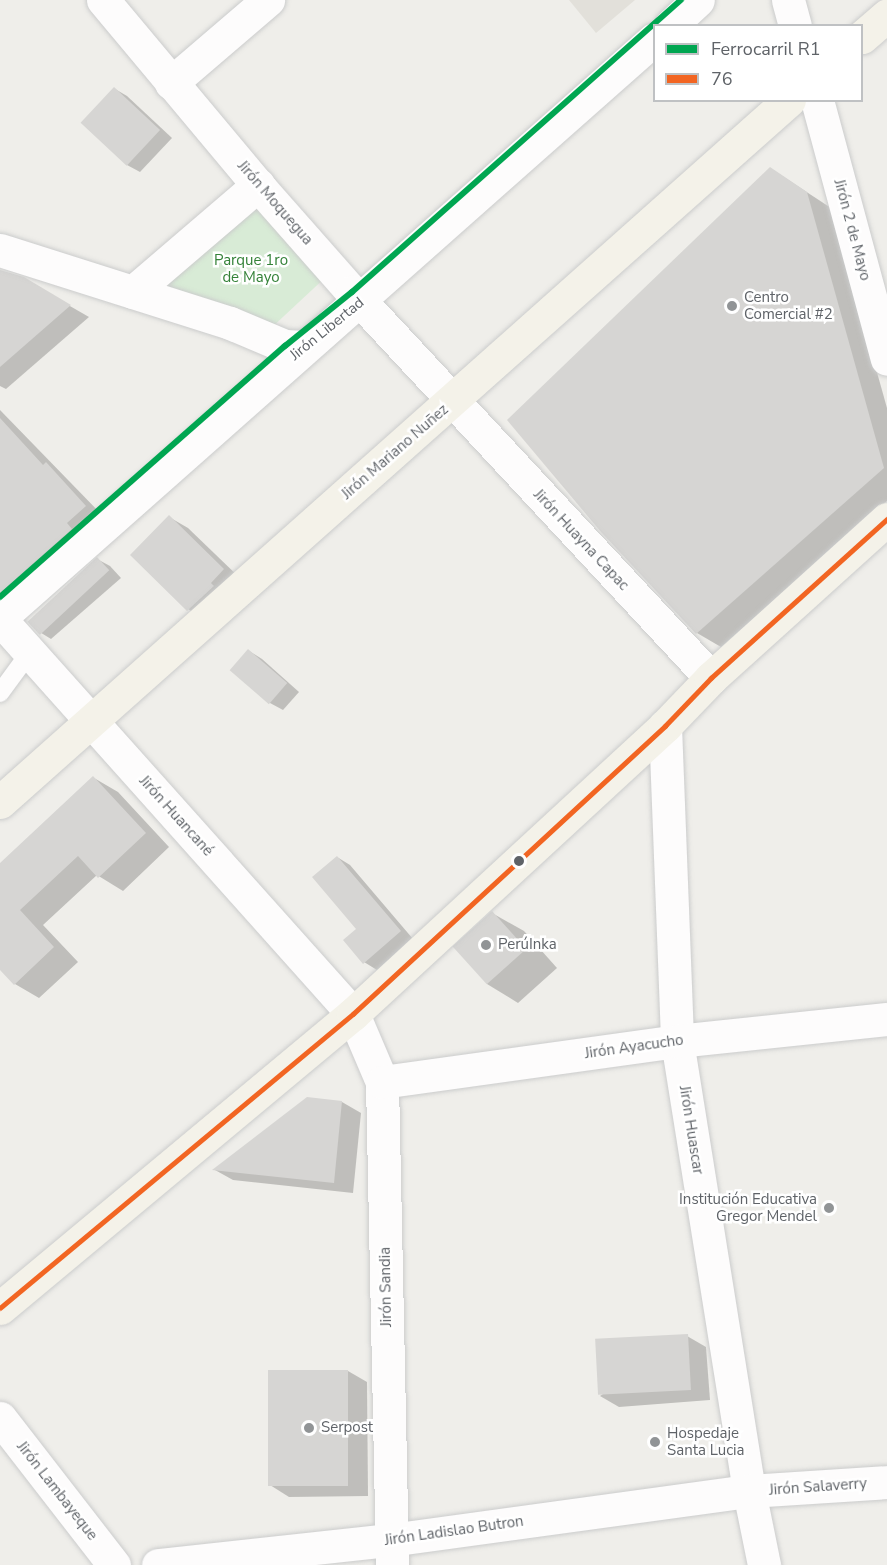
<!DOCTYPE html>
<meta charset="utf-8">
<style>
body{margin:0}
#map{position:relative;width:887px;height:1565px;overflow:hidden;background:#efeeea;font-family:"Nunito Sans",sans-serif}
div>[style]{position:absolute}
.education>*{inset:0;background:#e2e0da}
.green>*{inset:0;background:#d8ebd6}
.shadow>*{inset:0;background:#0003}
.building>*{inset:0;background:#d6d5d3;transform-origin:0 0}
.roads{filter:drop-shadow(0 0 2px #cbcccc) drop-shadow(0 0 2px #cbcccc)}
.lane>*{height:18px;margin:-9px;padding:0 9px;transform-origin:9px;border-radius:9px;background:#fdfcfc}
.street>*{height:33px;margin:-16.5px;padding:0 16.5px;transform-origin:16.5px;border-radius:16.5px;background:#fdfcfc}
.secondary>*{height:33px;margin:-16.5px;padding:0 16.5px;transform-origin:16.5px;border-radius:16.5px;background:#fdfcfc}
.primary>*{height:33px;margin:-16.5px;padding:0 16.5px;transform-origin:16.5px;border-radius:16.5px;background:#f4f2e9}
.bus-1>*{height:4.5px;margin:-2.25px;padding:0 2.25px;transform-origin:2.25px;border-radius:2.25px;background:#f26522}
.rail-1>*{height:6px;margin:-3px;padding:0 3px;transform-origin:3px;border-radius:3px;background:#00a651}
.dots>*{width:16px;height:16px;translate:-50% -50%;box-sizing:border-box;border:3px solid #fff;border-radius:50%}
span{translate:-50% -50%;white-space:nowrap;text-align:center;line-height:1.15;-webkit-text-stroke:5px #fff;paint-order:stroke}
.street-label{font-size:15px;color:#5f6368}
.park-label{font-size:15px;color:#348238}
.poi-label{font-size:15px;color:#5f6368}
.left{translate:0 -50%;text-align:left}
.right{translate:-100% -50%;text-align:right}
.legend{position:absolute;left:653px;top:24px;width:210px;height:78px;box-sizing:border-box;background:#fff;border:2px solid #bfc1c3;margin:0;padding:8px 10px;list-style:none;font-size:18px;color:#5f6368}
.legend li{display:flex;align-items:center;gap:12px;height:30px}
.legend b{width:30px;border:2px solid #bfc1c3}
</style>
<div id="map">
<div class="education">
<i style="clip-path:polygon(569px 0,635px 0,596px 33px)"></i>
</div>
<div class="green">
<i style="clip-path:polygon(256px 194px,328px 275px,269px 330px,145px 290px)"></i>
</div>
<div class="shadow">
<i style="clip-path:polygon(115px 89px,127px 96px,172px 138px,140px 172px,127px 165px)"></i>
<i style="clip-path:polygon(770px 168px,831px 208px,887px 408px,887px 501px,721px 647px,697px 633px)"></i>
<i style="clip-path:polygon(23px 279px,89px 317px,6px 389px,0 386px,0 281px)"></i>
<i style="clip-path:polygon(0 410px,104px 517px,19px 604px,0 593px)"></i>
<i style="clip-path:polygon(169px 517px,188px 528px,242px 580px,207px 620px,188px 609px)"></i>
<i style="clip-path:polygon(97px 559px,110px 566px,121px 578px,51px 639px,38px 631px)"></i>
<i style="clip-path:polygon(249px 651px,262px 659px,299px 692px,283px 710px,270px 703px)"></i>
<i style="clip-path:polygon(94px 778px,118px 792px,169px 847px,123px 891px,97px 875px,43px 925px,78px 962px,39px 998px,15px 984px,0 968px,0 865px)"></i>
<i style="clip-path:polygon(337px 857px,350px 865px,413px 939px,377px 970px,364px 962px,358px 929px)"></i>
<i style="clip-path:polygon(492px 913px,524px 931px,557px 968px,518px 1003px,487px 984px)"></i>
<i style="clip-path:polygon(342px 1102px,361px 1113px,353px 1193px,233px 1180px,215px 1170px)"></i>
<i style="clip-path:polygon(687px 1336px,706px 1347px,710px 1400px,619px 1407px,600px 1396px)"></i>
<i style="clip-path:polygon(348px 1371px,367px 1382px,368px 1496px,289px 1497px,270px 1485px)"></i>
</div>
<div class="building">
<i style="left:114px;top:87px;width:63px;height:49px;rotate:43deg"></i>
<i style="clip-path:polygon(770px 167px,807px 192px,884px 468px,696px 634px,601px 532px,507px 420px)"></i>
<i style="clip-path:polygon(0 270px,24px 277px,71px 305px,0 367px)"></i>
<i style="clip-path:polygon(0 418px,43px 465px,46px 462px,86px 506px,67px 523px,72px 529px,0 593px)"></i>
<i style="clip-path:polygon(169px 515px,224px 569px,211px 583px,214px 586px,187px 611px,130px 555px)"></i>
<i style="left:97px;top:557px;width:18px;height:95px;rotate:47deg"></i>
<i style="left:248px;top:649px;width:52px;height:28px;rotate:41deg"></i>
<i style="clip-path:polygon(93px 776px,146px 833px,98px 878px,78px 856px,20px 910px,54px 947px,14px 985px,0 970px,0 863px)"></i>
<i style="clip-path:polygon(337px 856px,401px 931px,363px 964px,343px 940px,356px 929px,312px 877px)"></i>
<i style="left:492px;top:911px;width:51px;height:53px;rotate:48deg"></i>
<i style="clip-path:polygon(307px 1097px,342px 1101px,334px 1183px,212px 1170px)"></i>
<i style="left:688px;top:1334px;width:56px;height:93px;rotate:87deg"></i>
<i style="left:268px;top:1370px;width:80px;height:116px"></i>
</div>
<div class="roads">
<div class="lane">
<i style="left:0;top:693px;width:51px;rotate:-53.8deg"></i>
</div>
<div class="street">
<i style="left:103px;top:0;width:248px;rotate:50.1deg"></i>
<i style="left:262px;top:190px;width:136px;rotate:48.6deg"></i>
<i style="left:352px;top:292px;width:527px;rotate:47.08deg"></i>
<i style="left:788px;top:0;width:27px;rotate:75deg"></i>
<i style="left:670px;top:26px;width:38px;rotate:-43deg"></i>
<i style="left:171px;top:83px;width:128px;rotate:-40.6deg"></i>
<i style="left:0;top:250px;width:241px;rotate:17.6deg"></i>
<i style="left:230px;top:323px;width:60px;rotate:22.7deg"></i>
<i style="left:285px;top:346px;width:19px;rotate:3deg"></i>
<i style="left:133px;top:292px;width:165px;rotate:-40.6deg"></i>
<i style="left:0;top:618px;width:873px;rotate:-41.52deg"></i>
<i style="left:665px;top:726px;width:315px;rotate:87.8deg"></i>
<i style="left:677px;top:1041px;width:456px;rotate:80.9deg"></i>
<i style="left:749px;top:1491px;width:76px;rotate:78.5deg"></i>
<i style="left:353px;top:1014px;width:74px;rotate:66.9deg"></i>
<i style="left:382px;top:1082px;width:483px;rotate:88.8deg"></i>
<i style="left:382px;top:1082px;width:298px;rotate:-7.9deg"></i>
<i style="left:677px;top:1041px;width:211px;rotate:-6deg"></i>
<i style="left:0;top:1418px;width:186px;rotate:52.2deg"></i>
<i style="left:158px;top:1565px;width:233px;rotate:-6.2deg"></i>
<i style="left:390px;top:1540px;width:362px;rotate:-7.8deg"></i>
<i style="left:749px;top:1491px;width:138px;rotate:-3.7deg"></i>
</div>
<div class="secondary">
<i style="left:817px;top:100px;width:268px;rotate:74.9deg"></i>
<i style="left:0;top:619px;width:530px;rotate:48.21deg"></i>
</div>
<div class="primary">
<i style="left:862px;top:37px;width:33px;rotate:-41deg"></i>
<i style="left:0;top:802px;width:1056px;rotate:-41.66deg"></i>
<i style="left:0;top:1308px;width:459px;rotate:-39.8deg"></i>
<i style="left:353px;top:1014px;width:425px;rotate:-42.7deg"></i>
<i style="left:665px;top:726px;width:66px;rotate:-46.2deg"></i>
<i style="left:711px;top:678px;width:237px;rotate:-42.1deg"></i>
</div>
</div>
<div class="bus-1">
<i style="left:0;top:1308px;width:459px;rotate:-39.8deg"></i>
<i style="left:353px;top:1014px;width:425px;rotate:-42.7deg"></i>
<i style="left:665px;top:726px;width:66px;rotate:-46.2deg"></i>
<i style="left:711px;top:678px;width:237px;rotate:-42.1deg"></i>
</div>
<div class="rail-1">
<i style="left:0;top:597px;width:380px;rotate:-41.4deg"></i>
<i style="left:285px;top:346px;width:86px;rotate:-38.9deg"></i>
<i style="left:352px;top:292px;width:440px;rotate:-41.6deg"></i>
</div>
<div class="dots">
<i style="left:732px;top:306px;background:#919496"></i>
<i style="left:519px;top:861px;background:#5f6368"></i>
<i style="left:486px;top:945px;background:#919496"></i>
<i style="left:829px;top:1208px;background:#919496"></i>
<i style="left:309px;top:1428px;background:#919496"></i>
<i style="left:655px;top:1442px;background:#919496"></i>
</div>
<div class="street-label">
<span style="left:275px;top:203px;rotate:49deg">Jirón Moquegua</span>
<span style="left:852px;top:230px;rotate:75deg">Jirón 2 de Mayo</span>
<span style="left:327px;top:329px;rotate:-39deg">Jirón Libertad</span>
<span style="left:395px;top:452px;rotate:-41deg">Jirón Mariano Nuñez</span>
<span style="left:581px;top:540px;rotate:47deg">Jirón Huayna Capac</span>
<span style="left:176px;top:816px;rotate:48deg">Jirón Huancané</span>
<span style="left:634px;top:1047px;rotate:-8deg">Jirón Ayacucho</span>
<span style="left:691px;top:1130px;rotate:81deg">Jirón Huascar</span>
<span style="left:386px;top:1287px;rotate:-91deg">Jirón Sandia</span>
<span style="left:818px;top:1487px;rotate:-4deg">Jirón Salaverry</span>
<span style="left:57px;top:1491px;rotate:52deg">Jirón Lambayeque</span>
<span style="left:454px;top:1531px;rotate:-8deg">Jirón Ladislao Butron</span>
</div>
<div class="park-label">
<span style="left:251px;top:269px">Parque 1ro<br>de Mayo</span>
</div>
<div class="poi-label">
<span class="left" style="left:744px;top:306px">Centro<br>Comercial #2</span>
<span class="left" style="left:498px;top:945px">PerúInka</span>
<span class="right" style="left:817px;top:1208px">Institución Educativa<br>Gregor Mendel</span>
<span class="left" style="left:321px;top:1428px">Serpost</span>
<span class="left" style="left:667px;top:1442px">Hospedaje<br>Santa Lucia</span>
</div>
<ul class="legend">
<li><b style="height:8px;background:#00a651"></b>Ferrocarril R1</li>
<li><b style="height:8px;background:#f26522"></b>76</li>
</ul>
</div>
